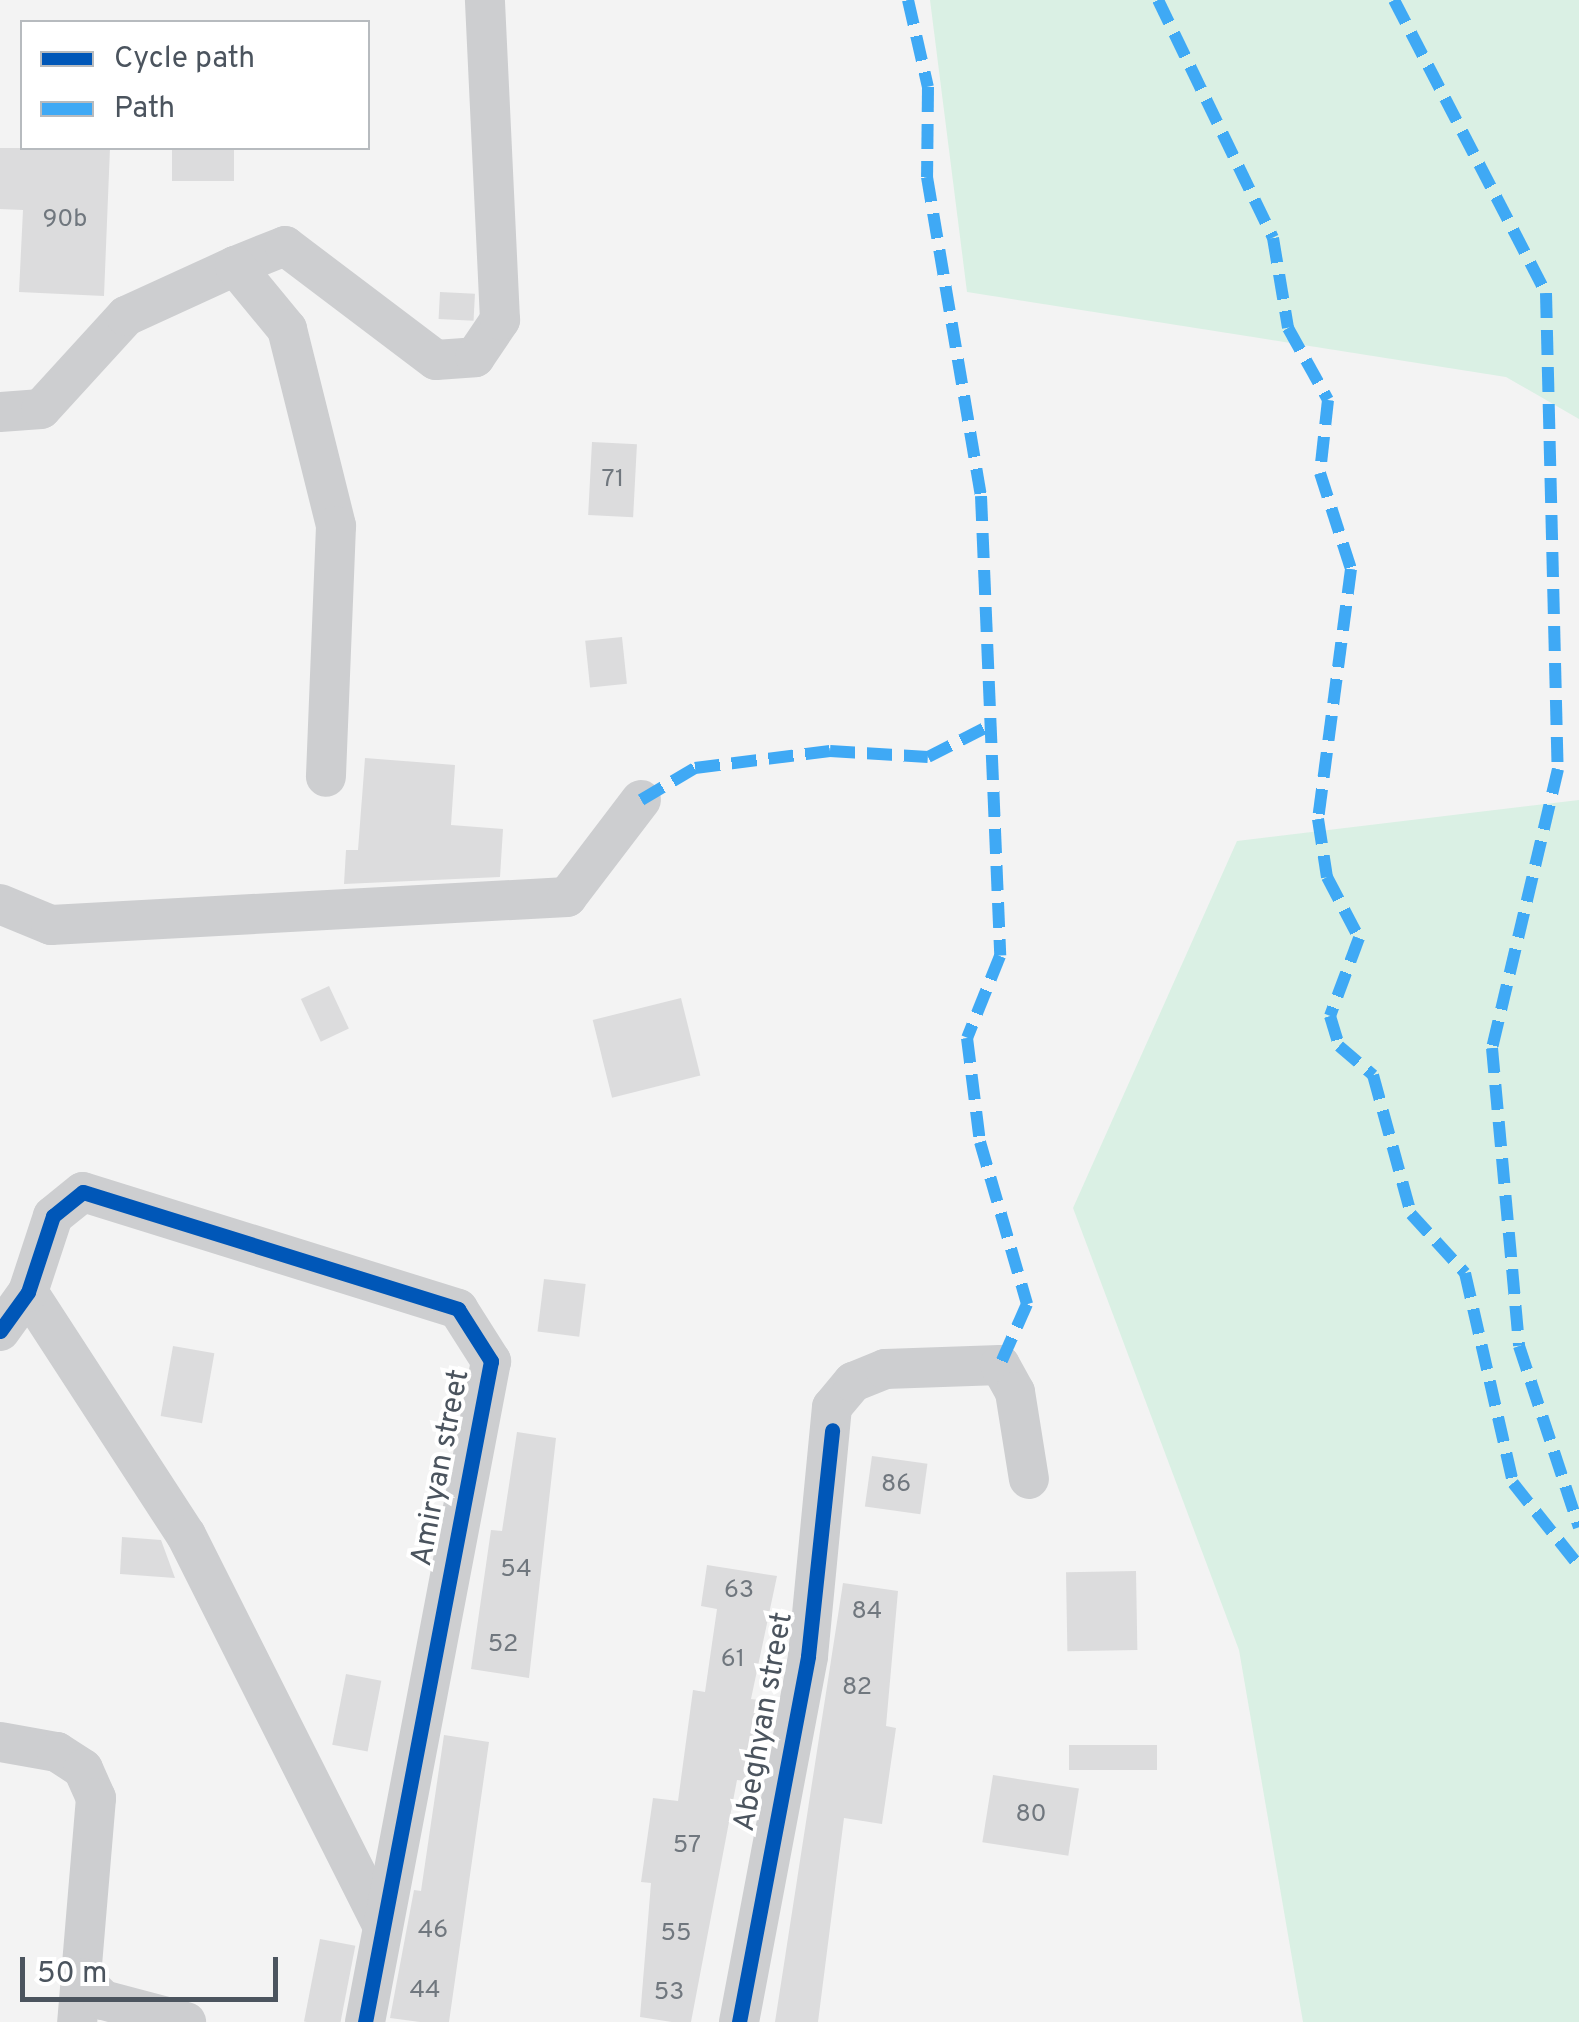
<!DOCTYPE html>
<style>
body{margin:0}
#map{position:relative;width:1579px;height:2022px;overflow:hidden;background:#f3f3f3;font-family:Overpass,sans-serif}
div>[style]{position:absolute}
.green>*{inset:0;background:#daf0e4}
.building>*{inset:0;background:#dcdcdd;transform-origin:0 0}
.minor>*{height:40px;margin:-20px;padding:0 20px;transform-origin:20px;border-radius:20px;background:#cdced0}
.quiet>*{height:12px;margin-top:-6px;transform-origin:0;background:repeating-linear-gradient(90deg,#3fa9f5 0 25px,transparent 0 37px)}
.cycleway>*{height:15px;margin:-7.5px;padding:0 7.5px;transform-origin:7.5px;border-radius:7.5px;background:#0057b8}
span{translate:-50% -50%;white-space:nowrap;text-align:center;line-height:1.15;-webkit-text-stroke:8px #fff;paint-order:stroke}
.number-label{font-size:25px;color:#70777e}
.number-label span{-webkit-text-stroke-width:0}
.street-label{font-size:30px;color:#4b545e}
.legend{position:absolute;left:20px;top:20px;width:350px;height:130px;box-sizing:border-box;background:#fff;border:2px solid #b7bbbf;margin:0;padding:12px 18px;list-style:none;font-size:30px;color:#4b545e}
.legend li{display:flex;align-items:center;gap:20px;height:50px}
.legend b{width:50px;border:2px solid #b7bbbf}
.scale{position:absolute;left:20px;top:1957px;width:258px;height:45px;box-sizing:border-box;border:5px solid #4b545e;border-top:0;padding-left:12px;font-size:30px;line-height:35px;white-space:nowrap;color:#4b545e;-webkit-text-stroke:8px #fff;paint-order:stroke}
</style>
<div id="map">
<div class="green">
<i style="clip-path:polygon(930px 0,1579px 0,1579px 419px,1506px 377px,967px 292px)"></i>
<i style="clip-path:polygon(1579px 800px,1579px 2022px,1303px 2022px,1239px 1650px,1073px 1208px,1237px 841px)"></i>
</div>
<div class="building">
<i style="clip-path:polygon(0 148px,110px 148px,104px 296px,19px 292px,23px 210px,0 209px)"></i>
<i style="left:172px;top:148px;width:62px;height:33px"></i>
<i style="left:440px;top:292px;width:35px;height:27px;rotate:3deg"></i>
<i style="left:592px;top:442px;width:45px;height:73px;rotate:3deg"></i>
<i style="left:622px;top:637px;width:47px;height:37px;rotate:84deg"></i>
<i style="clip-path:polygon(365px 758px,455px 765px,451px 825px,503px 829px,500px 877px,344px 884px,346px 850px,358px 850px)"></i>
<i style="left:329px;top:986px;width:47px;height:31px;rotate:65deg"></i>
<i style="left:681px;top:998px;width:80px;height:91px;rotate:76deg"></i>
<i style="left:544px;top:1279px;width:42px;height:53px;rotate:7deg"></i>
<i style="left:173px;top:1346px;width:42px;height:71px;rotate:10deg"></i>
<i style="clip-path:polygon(517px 1432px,556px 1438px,529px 1678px,471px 1669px,491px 1530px,502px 1531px)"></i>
<i style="left:872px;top:1456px;width:56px;height:51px;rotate:8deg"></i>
<i style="clip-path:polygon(122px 1537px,161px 1540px,175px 1578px,120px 1574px)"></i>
<i style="clip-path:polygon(707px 1565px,777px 1576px,751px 1699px,766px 1701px,754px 1782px,737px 1780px,691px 2022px,672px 2022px,640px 2017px,651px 1883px,641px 1882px,653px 1798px,678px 1801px,693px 1690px,705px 1692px,717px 1609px,701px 1606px)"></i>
<i style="left:1136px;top:1571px;width:79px;height:70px;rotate:89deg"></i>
<i style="clip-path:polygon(843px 1583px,898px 1591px,886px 1726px,896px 1728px,882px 1824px,844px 1818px,818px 2022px,775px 2022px)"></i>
<i style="left:346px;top:1674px;width:36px;height:72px;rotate:11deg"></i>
<i style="clip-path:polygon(444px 1735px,489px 1742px,449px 2022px,420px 2022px,390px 2018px,414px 1890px,421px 1891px)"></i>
<i style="left:1157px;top:1745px;width:25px;height:88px;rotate:90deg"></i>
<i style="left:993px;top:1775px;width:87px;height:68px;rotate:9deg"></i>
<i style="left:320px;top:1939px;width:36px;height:84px;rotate:11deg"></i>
</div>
<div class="minor">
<i style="left:235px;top:266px;width:54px;rotate:-21.8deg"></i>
<i style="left:285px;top:246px;width:189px;rotate:37.1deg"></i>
<i style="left:436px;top:360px;width:39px;rotate:-4deg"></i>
<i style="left:475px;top:357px;width:45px;rotate:-56deg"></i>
<i style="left:500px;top:320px;width:320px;rotate:-92.7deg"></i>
<i style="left:0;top:412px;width:41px;rotate:-4.2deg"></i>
<i style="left:41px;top:409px;width:126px;rotate:-47.6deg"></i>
<i style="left:126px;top:316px;width:120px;rotate:-24.6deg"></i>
<i style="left:235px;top:266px;width:82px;rotate:50.5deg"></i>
<i style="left:287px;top:329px;width:203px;rotate:76deg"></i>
<i style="left:336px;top:526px;width:251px;rotate:92.3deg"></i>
<i style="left:0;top:904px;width:55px;rotate:22.4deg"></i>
<i style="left:51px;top:925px;width:517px;rotate:-3.11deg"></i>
<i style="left:567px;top:897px;width:122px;rotate:-52.7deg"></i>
<i style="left:28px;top:1292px;width:290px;rotate:57deg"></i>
<i style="left:186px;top:1535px;width:436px;rotate:63.3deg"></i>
<i style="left:0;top:1331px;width:48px;rotate:-54.3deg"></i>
<i style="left:28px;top:1292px;width:80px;rotate:-71.8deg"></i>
<i style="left:53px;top:1216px;width:38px;rotate:-39deg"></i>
<i style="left:83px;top:1192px;width:393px;rotate:17.3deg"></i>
<i style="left:458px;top:1309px;width:62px;rotate:57.6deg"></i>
<i style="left:491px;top:1361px;width:673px;rotate:100.79deg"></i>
<i style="left:0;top:1742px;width:58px;rotate:10deg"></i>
<i style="left:57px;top:1752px;width:31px;rotate:33deg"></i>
<i style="left:83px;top:1769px;width:32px;rotate:66deg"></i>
<i style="left:96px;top:1798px;width:225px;rotate:94.8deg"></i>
<i style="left:81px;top:1978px;width:31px;rotate:45deg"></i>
<i style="left:103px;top:2000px;width:86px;rotate:14.8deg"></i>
<i style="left:739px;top:2022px;width:372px;rotate:-79.3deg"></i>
<i style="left:808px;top:1656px;width:250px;rotate:-84.5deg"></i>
<i style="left:832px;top:1407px;width:33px;rotate:-50deg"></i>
<i style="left:853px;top:1382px;width:35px;rotate:-22deg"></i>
<i style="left:885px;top:1369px;width:115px;rotate:-2deg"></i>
<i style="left:1000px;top:1365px;width:31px;rotate:61deg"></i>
<i style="left:1015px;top:1392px;width:88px;rotate:80.9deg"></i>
</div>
<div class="quiet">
<i style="left:908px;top:0;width:89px;rotate:77.1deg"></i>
<i style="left:928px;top:87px;width:90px;rotate:90.6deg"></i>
<i style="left:927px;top:177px;width:324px;rotate:80.4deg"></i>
<i style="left:981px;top:496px;width:460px;rotate:87.6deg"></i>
<i style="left:1000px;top:956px;width:88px;rotate:111.9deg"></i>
<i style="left:967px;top:1038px;width:105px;rotate:82.9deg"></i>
<i style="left:980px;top:1142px;width:169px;rotate:73.8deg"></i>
<i style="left:1027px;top:1304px;width:67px;rotate:113.9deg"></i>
<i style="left:1158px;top:0;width:264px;rotate:64.2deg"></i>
<i style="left:1273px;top:238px;width:91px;rotate:80.5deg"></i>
<i style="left:1288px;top:328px;width:82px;rotate:60.9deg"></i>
<i style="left:1328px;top:400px;width:73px;rotate:96.3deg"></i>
<i style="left:1320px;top:473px;width:101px;rotate:72.1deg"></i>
<i style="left:1351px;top:569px;width:252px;rotate:97.5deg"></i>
<i style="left:1318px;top:819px;width:59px;rotate:81.2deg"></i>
<i style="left:1327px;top:877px;width:69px;rotate:62.3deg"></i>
<i style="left:1359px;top:938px;width:83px;rotate:110.4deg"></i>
<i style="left:1330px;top:1016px;width:31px;rotate:73deg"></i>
<i style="left:1339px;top:1046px;width:45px;rotate:40.5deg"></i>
<i style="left:1373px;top:1075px;width:144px;rotate:74.7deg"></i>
<i style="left:1411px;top:1214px;width:80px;rotate:47.5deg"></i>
<i style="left:1465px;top:1273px;width:215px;rotate:77.1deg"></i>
<i style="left:1513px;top:1483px;width:106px;rotate:51.5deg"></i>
<i style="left:1394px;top:0;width:330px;rotate:62.6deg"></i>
<i style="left:1546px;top:293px;width:476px;rotate:88.6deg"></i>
<i style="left:1558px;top:769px;width:287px;rotate:103.3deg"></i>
<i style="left:1492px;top:1048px;width:299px;rotate:84.8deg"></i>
<i style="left:1519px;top:1346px;width:191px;rotate:71.7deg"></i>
<i style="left:641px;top:800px;width:63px;rotate:-30.7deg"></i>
<i style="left:695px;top:768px;width:136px;rotate:-7.2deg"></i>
<i style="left:830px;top:751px;width:98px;rotate:3.5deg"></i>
<i style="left:928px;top:757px;width:64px;rotate:-27deg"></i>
</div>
<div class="cycleway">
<i style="left:0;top:1331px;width:48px;rotate:-54.3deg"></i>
<i style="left:28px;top:1292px;width:80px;rotate:-71.8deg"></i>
<i style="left:53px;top:1216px;width:38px;rotate:-39deg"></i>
<i style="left:83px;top:1192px;width:393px;rotate:17.3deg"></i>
<i style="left:458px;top:1309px;width:62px;rotate:57.6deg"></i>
<i style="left:491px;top:1361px;width:673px;rotate:100.79deg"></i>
<i style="left:739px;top:2022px;width:372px;rotate:-79.3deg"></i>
<i style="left:808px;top:1656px;width:227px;rotate:-83.9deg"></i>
</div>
<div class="number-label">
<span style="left:65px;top:220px">90b</span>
<span style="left:613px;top:480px">71</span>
<span style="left:896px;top:1485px">86</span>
<span style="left:516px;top:1570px">54</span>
<span style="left:739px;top:1591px">63</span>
<span style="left:867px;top:1612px">84</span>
<span style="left:503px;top:1645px">52</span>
<span style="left:733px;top:1660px">61</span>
<span style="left:857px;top:1688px">82</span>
<span style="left:1031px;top:1815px">80</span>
<span style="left:687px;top:1846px">57</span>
<span style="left:433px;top:1931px">46</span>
<span style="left:676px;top:1934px">55</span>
<span style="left:425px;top:1991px">44</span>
<span style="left:669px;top:1993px">53</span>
</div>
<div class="street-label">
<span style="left:442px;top:1468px;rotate:-79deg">Amiryan street</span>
<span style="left:765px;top:1722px;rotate:-80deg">Abeghyan street</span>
</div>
<ul class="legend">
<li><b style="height:12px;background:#0057b8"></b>Cycle path</li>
<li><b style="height:12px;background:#3fa9f5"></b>Path</li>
</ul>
<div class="scale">50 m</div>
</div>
